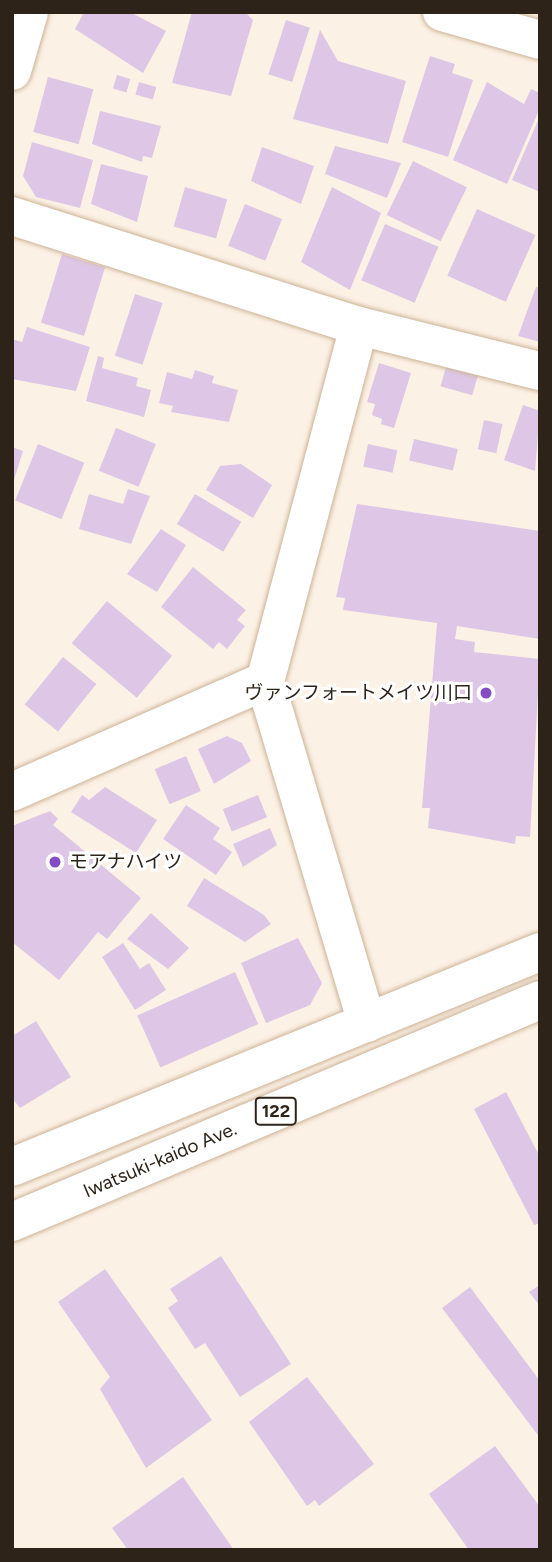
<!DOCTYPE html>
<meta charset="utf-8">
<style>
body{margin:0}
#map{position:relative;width:552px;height:1562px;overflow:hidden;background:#fcf1e5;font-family:Figtree,"Noto Sans JP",sans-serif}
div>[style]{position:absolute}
.building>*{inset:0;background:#dec7e6;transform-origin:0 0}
.roads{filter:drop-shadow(0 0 2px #ccb295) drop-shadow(0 0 2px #ccb295)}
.minor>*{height:38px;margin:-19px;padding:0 19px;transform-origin:19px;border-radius:19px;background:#fff}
.highway>*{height:38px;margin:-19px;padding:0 19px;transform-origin:19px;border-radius:19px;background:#fff}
.dots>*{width:19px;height:19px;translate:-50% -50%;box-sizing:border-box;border:4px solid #fff;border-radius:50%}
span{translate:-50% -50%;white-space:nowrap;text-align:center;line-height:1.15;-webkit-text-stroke:6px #fff;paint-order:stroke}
.shield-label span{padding:2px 5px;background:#fff;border:2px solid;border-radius:5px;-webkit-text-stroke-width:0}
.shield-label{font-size:18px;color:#2d2318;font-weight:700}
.poi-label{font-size:19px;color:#2d2318}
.right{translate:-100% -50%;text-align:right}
.left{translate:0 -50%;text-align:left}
.street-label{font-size:19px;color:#2d2318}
.frame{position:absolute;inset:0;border:14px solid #2d2318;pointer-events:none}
</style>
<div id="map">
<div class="building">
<i style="clip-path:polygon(84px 12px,130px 12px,166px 31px,143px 73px,75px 29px)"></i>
<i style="clip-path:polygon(192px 12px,245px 12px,253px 20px,231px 96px,172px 83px)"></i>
<i style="left:286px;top:20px;width:25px;height:57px;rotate:18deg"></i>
<i style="clip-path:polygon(320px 30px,338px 61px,406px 81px,388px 144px,293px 119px)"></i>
<i style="clip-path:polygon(430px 56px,455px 64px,452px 73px,473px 80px,448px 157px,402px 142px)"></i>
<i style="left:117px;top:75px;width:14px;height:14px;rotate:17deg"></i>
<i style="left:48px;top:77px;width:47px;height:57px;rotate:15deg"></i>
<i style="left:139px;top:82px;width:18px;height:13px;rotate:16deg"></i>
<i style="clip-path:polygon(487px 82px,524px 104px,531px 89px,540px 93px,540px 108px,507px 184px,453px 160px)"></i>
<i style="clip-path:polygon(100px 111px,161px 126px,152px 158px,143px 156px,142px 162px,92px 144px)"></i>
<i style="clip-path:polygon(540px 116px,540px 192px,512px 180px)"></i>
<i style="clip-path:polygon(32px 142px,93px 160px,80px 208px,36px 197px,23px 176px)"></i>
<i style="clip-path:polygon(335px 146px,401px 163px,387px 198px,325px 174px)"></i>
<i style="clip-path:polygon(262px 147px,314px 166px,301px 204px,251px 181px)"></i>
<i style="left:413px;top:161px;width:60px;height:60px;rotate:26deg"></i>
<i style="clip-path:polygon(101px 164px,148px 176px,137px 222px,91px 204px)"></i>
<i style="left:185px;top:187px;width:44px;height:41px;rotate:16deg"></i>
<i style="clip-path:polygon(332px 187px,381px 213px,350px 290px,301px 262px)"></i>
<i style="left:245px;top:204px;width:40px;height:45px;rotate:22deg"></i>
<i style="left:477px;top:209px;width:64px;height:73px;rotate:24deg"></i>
<i style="left:385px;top:224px;width:58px;height:61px;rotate:23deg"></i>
<i style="left:62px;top:254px;width:45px;height:72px;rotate:17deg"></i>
<i style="clip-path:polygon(536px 287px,540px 288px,540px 342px,518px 336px)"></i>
<i style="left:135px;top:294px;width:29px;height:65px;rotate:18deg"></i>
<i style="clip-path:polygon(27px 327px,90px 347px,76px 391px,12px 379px,12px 339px,22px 342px)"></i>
<i style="clip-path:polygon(98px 356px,104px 358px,102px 368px,138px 378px,136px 386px,151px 390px,144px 417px,86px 401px)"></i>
<i style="clip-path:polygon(379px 363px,411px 373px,394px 428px,381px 424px,382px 419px,372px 415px,375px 404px,367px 402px)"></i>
<i style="left:446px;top:367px;width:33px;height:20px;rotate:16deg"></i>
<i style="clip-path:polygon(195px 370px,214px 376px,212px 383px,238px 390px,229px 422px,171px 412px,173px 406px,159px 403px,167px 372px,192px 379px)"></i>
<i style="clip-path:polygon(523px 405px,540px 411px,535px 471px,504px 460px)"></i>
<i style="left:484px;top:420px;width:19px;height:30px;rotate:12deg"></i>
<i style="left:116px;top:428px;width:43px;height:46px;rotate:22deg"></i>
<i style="left:414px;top:439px;width:45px;height:22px;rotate:13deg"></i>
<i style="left:38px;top:444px;width:50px;height:61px;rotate:22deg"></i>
<i style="left:368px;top:444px;width:30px;height:23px;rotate:12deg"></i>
<i style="clip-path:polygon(12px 447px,23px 451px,13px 483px,12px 483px)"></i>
<i style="clip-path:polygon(241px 464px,272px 485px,253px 518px,206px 490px,220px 466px)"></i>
<i style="clip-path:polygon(128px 489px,150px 496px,131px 544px,79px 529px,89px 494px,123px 504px)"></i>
<i style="left:195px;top:494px;width:54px;height:35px;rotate:31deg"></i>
<i style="clip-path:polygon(357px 504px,540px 531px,540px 639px,457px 626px,455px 639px,475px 642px,474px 652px,540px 659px,530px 837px,516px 836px,515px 844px,428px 828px,430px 808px,422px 808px,437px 623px,343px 610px,345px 598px,336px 597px)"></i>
<i style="clip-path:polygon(161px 529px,186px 545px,157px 592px,127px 574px)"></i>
<i style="clip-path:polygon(193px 567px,246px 610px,237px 620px,245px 626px,227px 649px,219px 642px,213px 649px,161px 607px)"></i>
<i style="left:107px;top:601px;width:85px;height:55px;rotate:40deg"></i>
<i style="left:63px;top:657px;width:43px;height:61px;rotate:39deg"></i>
<i style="clip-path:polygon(227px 736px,242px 743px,251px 761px,214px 784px,198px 749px)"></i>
<i style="left:186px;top:756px;width:38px;height:34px;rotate:67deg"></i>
<i style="clip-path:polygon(105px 787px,157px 820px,136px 853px,71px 812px,82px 795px,89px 800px)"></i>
<i style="left:258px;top:795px;width:24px;height:38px;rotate:68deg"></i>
<i style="clip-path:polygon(186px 805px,220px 828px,213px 839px,232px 852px,216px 875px,163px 839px)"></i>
<i style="clip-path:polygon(50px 811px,58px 819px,53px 825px,141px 898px,107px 939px,98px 932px,59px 980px,12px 942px,12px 826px)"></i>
<i style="clip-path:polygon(270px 828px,277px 845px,243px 867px,233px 844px)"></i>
<i style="clip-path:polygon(204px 878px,264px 915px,271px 924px,245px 942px,187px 906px)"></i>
<i style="clip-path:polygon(151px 913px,189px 948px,168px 969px,127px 939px)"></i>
<i style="clip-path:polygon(298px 938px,322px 983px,310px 1005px,266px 1023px,241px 963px)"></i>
<i style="clip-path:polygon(123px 943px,140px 969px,149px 963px,166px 990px,135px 1010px,102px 957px)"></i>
<i style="left:235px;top:972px;width:57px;height:107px;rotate:66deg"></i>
<i style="clip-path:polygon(36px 1021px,71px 1077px,20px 1108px,12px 1098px,12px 1036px)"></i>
<i style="clip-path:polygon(506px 1092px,540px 1157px,540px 1223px,534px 1225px,474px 1109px)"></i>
<i style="clip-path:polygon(221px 1256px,291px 1364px,240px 1397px,205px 1343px,195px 1349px,168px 1308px,178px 1301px,170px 1289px)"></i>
<i style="clip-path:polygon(105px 1269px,212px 1420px,146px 1468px,100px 1389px,110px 1377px,58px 1302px)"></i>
<i style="clip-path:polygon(540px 1285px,540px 1306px,529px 1292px)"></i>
<i style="clip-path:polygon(470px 1287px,540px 1381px,540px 1438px,442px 1308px)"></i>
<i style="clip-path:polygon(307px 1377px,374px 1464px,319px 1506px,315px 1500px,307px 1506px,249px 1422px)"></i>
<i style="clip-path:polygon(495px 1446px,540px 1507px,540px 1550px,469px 1550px,429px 1494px)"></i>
<i style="clip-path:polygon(183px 1477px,234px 1550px,128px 1550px,112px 1528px)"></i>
</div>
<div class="roads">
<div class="minor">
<i style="left:442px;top:12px;width:102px;rotate:15.9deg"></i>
<i style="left:12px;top:71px;width:61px;rotate:-73.9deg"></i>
<i style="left:12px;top:216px;width:364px;rotate:17.6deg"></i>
<i style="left:359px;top:326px;width:187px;rotate:14deg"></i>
<i style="left:359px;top:326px;width:367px;rotate:104.8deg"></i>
<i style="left:265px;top:681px;width:357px;rotate:73.4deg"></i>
<i style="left:12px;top:792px;width:276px;rotate:-23.7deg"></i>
</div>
<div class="highway">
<i style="left:12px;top:1167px;width:570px;rotate:-22.16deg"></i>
<i style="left:12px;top:1222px;width:573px;rotate:-22.8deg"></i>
</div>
</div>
<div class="dots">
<i style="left:486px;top:693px;background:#834cc3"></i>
<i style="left:55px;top:862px;background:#834cc3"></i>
</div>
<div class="shield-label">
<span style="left:276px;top:1111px">122</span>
</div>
<div class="poi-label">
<span class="right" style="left:472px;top:693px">ヴァンフォートメイツ川口</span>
<span class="left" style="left:69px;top:862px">モアナハイツ</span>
</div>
<div class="street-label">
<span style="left:160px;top:1160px;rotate:-23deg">Iwatsuki-kaido Ave.</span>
</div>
<div class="frame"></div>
</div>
